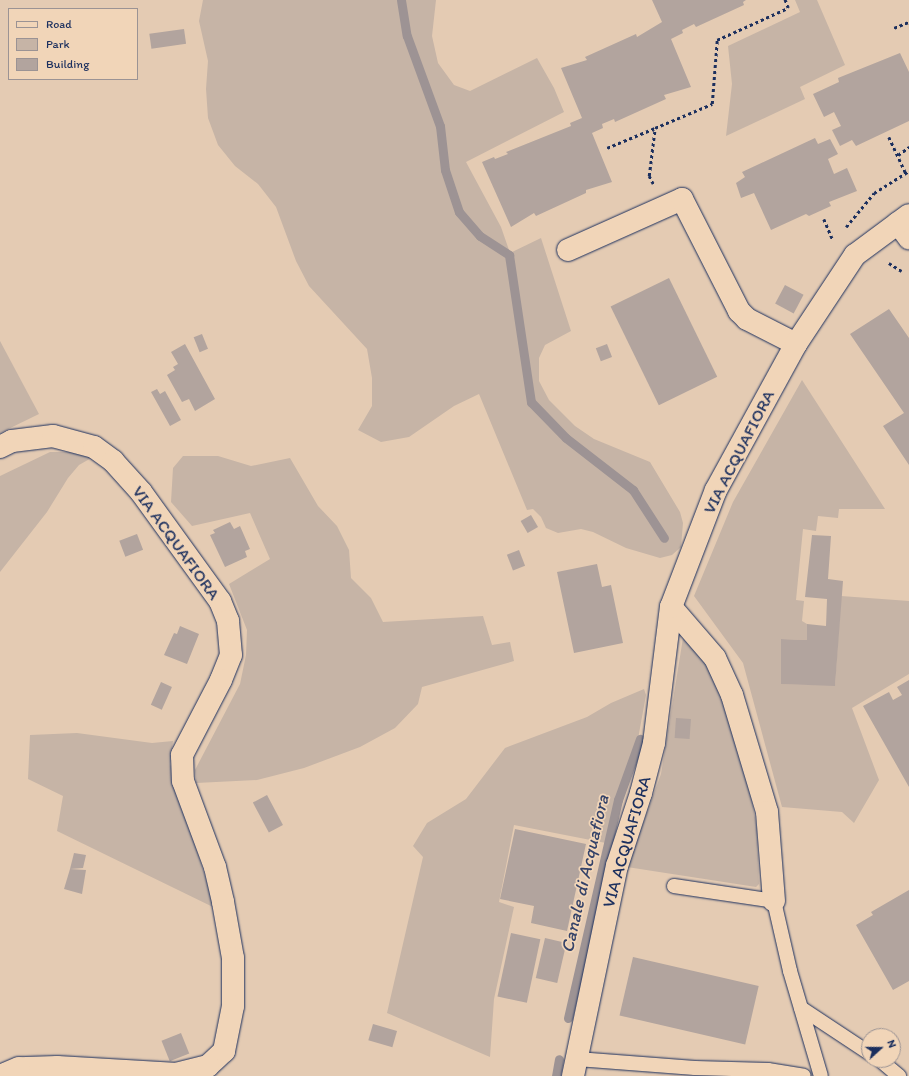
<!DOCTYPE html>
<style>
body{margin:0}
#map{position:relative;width:909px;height:1076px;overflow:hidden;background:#e4cbb3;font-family:Itim,sans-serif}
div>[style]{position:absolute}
.green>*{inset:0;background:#c6b4a6}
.stream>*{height:9px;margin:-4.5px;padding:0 4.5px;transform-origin:4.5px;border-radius:4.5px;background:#9d9394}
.building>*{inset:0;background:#b2a49e;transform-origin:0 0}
.path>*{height:2.5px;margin-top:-1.25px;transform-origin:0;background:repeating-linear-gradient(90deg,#1b2f5e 0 3px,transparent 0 6px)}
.roads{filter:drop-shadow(0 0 1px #1b2f5e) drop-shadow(0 0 1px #1b2f5e)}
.lane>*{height:14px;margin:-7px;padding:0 7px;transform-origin:7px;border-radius:7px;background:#f1d5b8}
.street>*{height:22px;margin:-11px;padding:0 11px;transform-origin:11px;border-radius:11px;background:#f1d5b8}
span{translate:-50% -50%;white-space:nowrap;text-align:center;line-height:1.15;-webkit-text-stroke:3.5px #f1d5b8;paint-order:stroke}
.street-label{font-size:17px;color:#1b2f5e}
.water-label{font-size:18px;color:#354369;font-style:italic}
.legend{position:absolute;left:8px;top:8px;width:130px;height:72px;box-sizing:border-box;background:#f1d5b8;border:1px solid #9b9394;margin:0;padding:5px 7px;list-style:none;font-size:12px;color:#1b2f5e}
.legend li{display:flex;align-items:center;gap:8px;height:20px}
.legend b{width:20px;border:1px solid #9b9394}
.north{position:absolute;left:861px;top:1028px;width:40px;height:40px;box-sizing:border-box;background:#f1d5b8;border:1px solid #9b9394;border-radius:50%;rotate:69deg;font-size:11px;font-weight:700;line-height:16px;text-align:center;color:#1b2f5e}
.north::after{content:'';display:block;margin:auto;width:14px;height:18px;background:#1b2f5e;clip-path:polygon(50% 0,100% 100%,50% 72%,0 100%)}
</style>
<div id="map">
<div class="green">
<i style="clip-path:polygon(203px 0,436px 0,432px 36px,438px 63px,454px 85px,470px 91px,537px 58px,554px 88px,564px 112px,466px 162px,501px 227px,510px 253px,541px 238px,571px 331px,545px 345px,539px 358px,539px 381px,549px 400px,575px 426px,594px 439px,650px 462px,680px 512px,683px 523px,681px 547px,672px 555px,660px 558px,626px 548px,593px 532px,581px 529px,558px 533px,546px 528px,541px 517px,533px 509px,527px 510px,479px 394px,454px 406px,409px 437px,381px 442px,358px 430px,372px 406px,372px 378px,367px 349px,309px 286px,296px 261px,276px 207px,258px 184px,235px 166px,218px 145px,208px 118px,206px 89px,208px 61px,199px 21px)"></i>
<i style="clip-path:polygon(795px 0,817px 0,845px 65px,800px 87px,805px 99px,726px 136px,732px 84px,728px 46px,800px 12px)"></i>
<i style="clip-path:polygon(0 341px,39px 414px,0 433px)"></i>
<i style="clip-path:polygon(802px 380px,885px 509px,839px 509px,838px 518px,818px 516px,816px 531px,803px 529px,796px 600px,804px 601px,802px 621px,807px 624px,807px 640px,781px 639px,781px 684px,835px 685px,841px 596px,909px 601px,909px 674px,852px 708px,879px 780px,854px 823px,842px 812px,782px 807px,743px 663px,694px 596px,733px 502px)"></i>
<i style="clip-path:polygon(50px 452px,80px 452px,93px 457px,79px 465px,68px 478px,47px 512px,0 572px,0 476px)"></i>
<i style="clip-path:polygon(183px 456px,218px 456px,251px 466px,290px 458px,318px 506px,337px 526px,349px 550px,351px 578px,371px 598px,383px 622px,483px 616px,492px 645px,510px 642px,514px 661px,422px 687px,418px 704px,395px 728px,360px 747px,304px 768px,257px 780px,196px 783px,195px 770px,240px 684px,246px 655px,247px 630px,229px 584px,270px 559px,250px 513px,192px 526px,171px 502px,173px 468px)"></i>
<i style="clip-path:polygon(683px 638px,694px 646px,708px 667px,734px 729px,747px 773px,757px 829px,759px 884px,756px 887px,627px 867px,661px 774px)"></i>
<i style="clip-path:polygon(644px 689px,646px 695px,636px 750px,611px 844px,514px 825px,499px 902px,514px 907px,494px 999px,490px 1057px,387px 1013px,423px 857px,413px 846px,427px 823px,466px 799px,505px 748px,587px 717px,611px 703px)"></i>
<i style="clip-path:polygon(77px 733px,152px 743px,173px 741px,170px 764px,215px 908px,57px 831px,63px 796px,28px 779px,30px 735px)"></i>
</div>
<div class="stream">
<i style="left:401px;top:0;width:36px;rotate:81deg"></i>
<i style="left:407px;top:36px;width:96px;rotate:69.9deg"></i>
<i style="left:440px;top:126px;width:44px;rotate:83.5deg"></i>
<i style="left:445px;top:170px;width:44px;rotate:71.6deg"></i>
<i style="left:459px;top:212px;width:32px;rotate:49deg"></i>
<i style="left:480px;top:236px;width:35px;rotate:33deg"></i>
<i style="left:509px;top:255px;width:149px;rotate:81.5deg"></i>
<i style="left:531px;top:402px;width:50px;rotate:45.8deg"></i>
<i style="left:566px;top:438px;width:85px;rotate:37.8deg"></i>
<i style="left:633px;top:490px;width:57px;rotate:57.1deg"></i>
<i style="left:568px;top:1018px;width:224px;rotate:-77.1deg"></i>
<i style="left:618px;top:800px;width:65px;rotate:-70.2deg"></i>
<i style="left:556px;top:1076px;width:17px;rotate:-80deg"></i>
</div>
<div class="building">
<i style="clip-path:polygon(652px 0,746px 0,743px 2px,744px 5px,696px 27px,694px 24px,682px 30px,683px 33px,671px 39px,691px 87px,664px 95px,666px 99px,615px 122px,614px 119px,602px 124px,603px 128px,592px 133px,612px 182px,586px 190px,586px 193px,536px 216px,534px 213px,511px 227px,482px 162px,494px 157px,495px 159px,508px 154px,506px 152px,571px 126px,570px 123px,582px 118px,561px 68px,587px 60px,585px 57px,636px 34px,637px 37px,662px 22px)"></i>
<i style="left:184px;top:29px;width:15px;height:35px;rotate:82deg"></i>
<i style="clip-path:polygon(900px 53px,909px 72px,909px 121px,856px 146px,852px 140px,840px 146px,832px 130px,841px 126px,834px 112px,824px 117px,813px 94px,839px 82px,838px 78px)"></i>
<i style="clip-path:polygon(815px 138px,818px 144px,830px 139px,838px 154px,828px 159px,834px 174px,847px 168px,857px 191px,829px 202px,831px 206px,809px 216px,806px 214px,771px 230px,754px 193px,741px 198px,736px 183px,745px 177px,742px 172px)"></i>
<i style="left:669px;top:278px;width:110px;height:65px;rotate:64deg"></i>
<i style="left:785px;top:285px;width:21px;height:21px;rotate:28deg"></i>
<i style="clip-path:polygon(889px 309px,909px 338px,909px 465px,883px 426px,904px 413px,850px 334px)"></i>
<i style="left:202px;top:334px;width:16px;height:9px;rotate:68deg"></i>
<i style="clip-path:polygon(185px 344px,215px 399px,195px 411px,189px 399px,182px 402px,167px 375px,175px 370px,173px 367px,178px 364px,171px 352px)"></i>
<i style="left:607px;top:344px;width:14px;height:12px;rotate:69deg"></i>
<i style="clip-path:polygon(157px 389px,160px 394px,165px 391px,181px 420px,170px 426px,151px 392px)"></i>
<i style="left:531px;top:515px;width:14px;height:12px;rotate:60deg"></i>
<i style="clip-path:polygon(230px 522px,234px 529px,240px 526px,250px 549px,245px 551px,247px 557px,225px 567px,210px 535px,215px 533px,213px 530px)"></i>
<i style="left:137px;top:534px;width:17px;height:19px;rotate:69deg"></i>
<i style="clip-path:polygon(812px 535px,831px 536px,828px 579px,843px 581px,835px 686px,781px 684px,781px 639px,807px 640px,807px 624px,826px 626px,827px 599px,805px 597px)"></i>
<i style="left:519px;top:550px;width:17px;height:13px;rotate:69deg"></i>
<i style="clip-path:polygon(597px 564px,602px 587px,611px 585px,623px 643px,574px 653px,557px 572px)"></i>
<i style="clip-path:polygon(180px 626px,199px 634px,187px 664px,164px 655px,174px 633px,177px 634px)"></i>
<i style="clip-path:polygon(909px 680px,909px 787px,863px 706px,889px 692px,893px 700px,902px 695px,897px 687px)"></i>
<i style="left:161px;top:682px;width:12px;height:25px;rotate:24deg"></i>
<i style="left:676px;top:718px;width:15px;height:20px;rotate:4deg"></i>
<i style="left:267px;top:795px;width:34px;height:16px;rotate:62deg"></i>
<i style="clip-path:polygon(515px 829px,586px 844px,567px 931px,531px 923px,534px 906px,500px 899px)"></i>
<i style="clip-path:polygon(74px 853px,86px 855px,83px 868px,70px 869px)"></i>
<i style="clip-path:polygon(70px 869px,86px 870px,82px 894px,64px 889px)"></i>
<i style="clip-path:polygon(909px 890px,909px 981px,893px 990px,856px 925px,873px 915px,871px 912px)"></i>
<i style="left:511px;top:933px;width:30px;height:65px;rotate:12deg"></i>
<i style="left:545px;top:938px;width:22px;height:41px;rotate:13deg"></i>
<i style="left:633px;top:957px;width:129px;height:60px;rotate:13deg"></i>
<i style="left:373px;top:1024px;width:25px;height:17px;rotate:16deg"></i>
<i style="left:181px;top:1033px;width:22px;height:21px;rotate:68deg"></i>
</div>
<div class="path">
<i style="left:894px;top:28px;width:16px;rotate:-22deg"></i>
<i style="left:889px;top:137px;width:40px;rotate:65deg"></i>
<i style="left:607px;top:148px;width:52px;rotate:-22.6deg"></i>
<i style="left:898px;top:155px;width:14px;rotate:-36deg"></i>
<i style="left:653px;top:184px;width:9px;rotate:-117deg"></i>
<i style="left:649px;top:176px;width:48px;rotate:-82.9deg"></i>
<i style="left:655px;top:128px;width:62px;rotate:-22.8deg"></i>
<i style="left:712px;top:104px;width:64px;rotate:-85.5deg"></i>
<i style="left:717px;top:40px;width:78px;rotate:-24.3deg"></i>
<i style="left:788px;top:8px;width:9px;rotate:-111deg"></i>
<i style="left:824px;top:219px;width:23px;rotate:67deg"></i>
<i style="left:846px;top:227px;width:44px;rotate:-50.5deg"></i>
<i style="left:874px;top:193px;width:41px;rotate:-32.2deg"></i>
<i style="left:889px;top:263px;width:15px;rotate:32deg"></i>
</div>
<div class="roads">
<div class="lane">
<i style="left:674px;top:886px;width:101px;rotate:8.5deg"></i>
<i style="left:774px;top:901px;width:72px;rotate:77.1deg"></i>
<i style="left:790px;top:971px;width:109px;rotate:73.6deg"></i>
<i style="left:801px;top:1008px;width:82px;rotate:33.5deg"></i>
<i style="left:577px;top:1059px;width:118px;rotate:4.4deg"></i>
<i style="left:695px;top:1068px;width:73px;rotate:1.6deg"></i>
<i style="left:768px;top:1070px;width:36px;rotate:9deg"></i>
<i style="left:880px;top:1060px;width:25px;rotate:40deg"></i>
</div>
<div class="street">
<i style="left:898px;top:223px;width:19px;rotate:54deg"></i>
<i style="left:568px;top:250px;width:125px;rotate:-24.1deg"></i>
<i style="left:682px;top:199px;width:126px;rotate:63deg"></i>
<i style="left:739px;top:311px;width:11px;rotate:45deg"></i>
<i style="left:747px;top:319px;width:55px;rotate:27deg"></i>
<i style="left:0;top:447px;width:13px;rotate:-27deg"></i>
<i style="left:12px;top:441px;width:41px;rotate:-7deg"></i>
<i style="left:53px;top:436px;width:42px;rotate:15deg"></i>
<i style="left:94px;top:447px;width:24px;rotate:36deg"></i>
<i style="left:113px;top:461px;width:42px;rotate:47.9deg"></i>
<i style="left:141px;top:492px;width:135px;rotate:54.1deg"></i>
<i style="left:220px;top:601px;width:22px;rotate:68deg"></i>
<i style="left:228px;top:621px;width:34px;rotate:85deg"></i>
<i style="left:231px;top:655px;width:27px;rotate:112deg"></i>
<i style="left:221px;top:680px;width:85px;rotate:117.5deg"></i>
<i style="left:182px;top:755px;width:26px;rotate:88deg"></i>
<i style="left:183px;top:781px;width:92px;rotate:69.6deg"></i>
<i style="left:215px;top:867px;width:36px;rotate:77deg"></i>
<i style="left:223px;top:902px;width:57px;rotate:79.9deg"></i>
<i style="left:233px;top:958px;width:48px;rotate:90deg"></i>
<i style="left:233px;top:1006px;width:46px;rotate:101.3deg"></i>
<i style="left:224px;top:1051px;width:22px;rotate:137deg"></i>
<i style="left:208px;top:1066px;width:32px;rotate:166deg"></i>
<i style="left:177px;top:1074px;width:120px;rotate:-176.7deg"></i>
<i style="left:57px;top:1067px;width:38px;rotate:178deg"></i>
<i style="left:19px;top:1068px;width:21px;rotate:157deg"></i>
<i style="left:671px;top:607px;width:67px;rotate:49.2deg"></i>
<i style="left:715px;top:658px;width:41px;rotate:65.3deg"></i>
<i style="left:732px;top:695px;width:122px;rotate:73.3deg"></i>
<i style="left:767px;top:812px;width:89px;rotate:85.5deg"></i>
<i style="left:573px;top:1076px;width:215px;rotate:-78.2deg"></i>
<i style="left:617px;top:866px;width:77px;rotate:-71.8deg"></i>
<i style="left:641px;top:793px;width:52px;rotate:-75.4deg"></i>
<i style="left:654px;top:743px;width:137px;rotate:-82.9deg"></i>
<i style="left:671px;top:607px;width:125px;rotate:-69deg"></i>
<i style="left:716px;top:490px;width:166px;rotate:-61.3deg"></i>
<i style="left:796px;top:344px;width:107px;rotate:-56.5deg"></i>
<i style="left:855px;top:255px;width:67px;rotate:-36.5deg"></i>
</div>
</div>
<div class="street-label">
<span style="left:739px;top:452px;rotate:-63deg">VIA ACQUAFIORA</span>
<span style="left:176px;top:543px;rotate:54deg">VIA ACQUAFIORA</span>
<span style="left:627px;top:842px;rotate:-74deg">VIA ACQUAFIORA</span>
</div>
<div class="water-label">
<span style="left:585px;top:874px;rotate:-77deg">Canale di Acquafiora</span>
</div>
<ul class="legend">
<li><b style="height:5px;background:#f1d5b8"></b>Road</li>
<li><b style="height:11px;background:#c6b4a6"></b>Park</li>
<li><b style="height:11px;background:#b2a49e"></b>Building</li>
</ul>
<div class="north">N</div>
</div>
